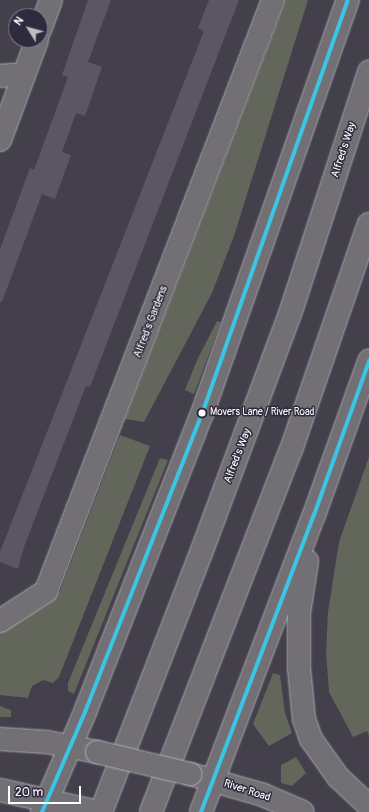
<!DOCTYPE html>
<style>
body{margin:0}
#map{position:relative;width:369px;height:812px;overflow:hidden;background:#433f4b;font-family:Pangolin,sans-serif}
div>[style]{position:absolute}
.green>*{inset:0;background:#62665b}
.building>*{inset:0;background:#5b5662}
.roads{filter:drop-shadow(0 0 1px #aaa9ae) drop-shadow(0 0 1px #aaa9ae)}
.street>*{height:22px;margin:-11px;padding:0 11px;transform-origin:11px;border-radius:11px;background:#727075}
.secondary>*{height:22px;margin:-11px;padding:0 11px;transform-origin:11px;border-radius:11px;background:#727075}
.highway>*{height:22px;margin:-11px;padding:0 11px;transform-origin:11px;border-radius:11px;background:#727075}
.bridges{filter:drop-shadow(0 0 1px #aaa9ae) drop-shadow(0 0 1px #aaa9ae)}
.secondary-bridge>*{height:22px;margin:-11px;padding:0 11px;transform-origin:11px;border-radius:11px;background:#727075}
.bus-1>*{height:4px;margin:-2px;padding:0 2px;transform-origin:2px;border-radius:2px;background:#3ac5e4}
.dots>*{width:11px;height:11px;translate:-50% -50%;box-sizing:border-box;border:2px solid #2f2a3d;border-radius:50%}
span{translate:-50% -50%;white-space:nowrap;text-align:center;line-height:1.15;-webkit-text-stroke:3px #2f2a3d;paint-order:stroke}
.bus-label{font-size:10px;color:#fff}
.left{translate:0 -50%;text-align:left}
.street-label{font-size:11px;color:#fff}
.north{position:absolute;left:8px;top:8px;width:40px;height:40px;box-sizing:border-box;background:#2f2a3d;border:1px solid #827f8b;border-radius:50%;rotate:307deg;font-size:11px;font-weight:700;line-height:16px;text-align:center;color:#fff}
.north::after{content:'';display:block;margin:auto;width:14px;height:18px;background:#bdbcc0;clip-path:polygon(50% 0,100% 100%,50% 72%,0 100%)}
.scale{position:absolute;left:8px;top:786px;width:73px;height:18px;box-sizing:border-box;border:2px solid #fff;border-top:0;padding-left:5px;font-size:12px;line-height:14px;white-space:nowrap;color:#fff;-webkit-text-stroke:3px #2f2a3d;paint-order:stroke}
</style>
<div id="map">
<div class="green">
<i style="clip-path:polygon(286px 0,308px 0,234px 236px,212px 293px,144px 422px,125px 419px)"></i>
<i style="clip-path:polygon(217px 321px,221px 322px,194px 394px,185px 390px,197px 360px)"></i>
<i style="clip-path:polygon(120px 435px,150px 446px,59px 677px,53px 683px,43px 680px,32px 686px,28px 698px,0 695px,0 632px,51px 602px,60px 591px)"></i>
<i style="clip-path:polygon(369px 457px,369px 736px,367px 731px,353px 737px,329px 692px,326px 652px,328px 612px,339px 542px)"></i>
<i style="clip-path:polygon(160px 458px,168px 460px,74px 694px,68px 691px,68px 683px)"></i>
<i style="clip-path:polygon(273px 673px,280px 675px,285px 713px,292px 733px,269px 746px,253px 724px)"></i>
<i style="clip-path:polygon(0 706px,11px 710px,11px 717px,0 717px)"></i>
<i style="clip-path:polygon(296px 757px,306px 773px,292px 786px,281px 783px,281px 765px)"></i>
</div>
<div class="building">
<i style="clip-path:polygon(88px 0,111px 0,88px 62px,102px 67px,85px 116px,76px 113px,62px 152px,71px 155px,55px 199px,42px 194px,2px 302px,0 302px,0 249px,30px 168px,34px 170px,68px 77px,62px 75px)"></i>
<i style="clip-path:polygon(209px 0,239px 0,90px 387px,86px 386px,24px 547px,18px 569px,0 562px,0 552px,204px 31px,198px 28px)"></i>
</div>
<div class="roads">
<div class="street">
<i style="left:40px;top:30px;width:32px;rotate:-70deg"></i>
<i style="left:0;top:76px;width:12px;rotate:-5deg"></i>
<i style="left:12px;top:75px;width:11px;rotate:15deg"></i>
<i style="left:0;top:140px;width:107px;rotate:-69.7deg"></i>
<i style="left:0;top:621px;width:55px;rotate:-33.1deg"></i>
<i style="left:46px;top:591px;width:633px;rotate:-68.99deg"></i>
</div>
<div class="secondary">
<i style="left:0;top:739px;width:47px;rotate:3.7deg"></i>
<i style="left:47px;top:742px;width:51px;rotate:11.3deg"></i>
<i style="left:190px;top:774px;width:76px;rotate:16deg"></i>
<i style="left:263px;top:795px;width:43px;rotate:23deg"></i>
<i style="left:0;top:790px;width:100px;rotate:12.7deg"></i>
</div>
<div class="highway">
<i style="left:307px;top:561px;width:53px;rotate:98.7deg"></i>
<i style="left:299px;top:613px;width:55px;rotate:90deg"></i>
<i style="left:299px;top:668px;width:51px;rotate:84.4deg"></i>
<i style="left:304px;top:719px;width:21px;rotate:71deg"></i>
<i style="left:311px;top:739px;width:47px;rotate:54.6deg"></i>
<i style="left:338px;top:777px;width:42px;rotate:43.1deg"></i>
<i style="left:42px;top:812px;width:109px;rotate:-66.7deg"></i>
<i style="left:85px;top:712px;width:320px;rotate:-68.6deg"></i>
<i style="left:202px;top:414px;width:439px;rotate:-70.6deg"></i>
<i style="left:101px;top:812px;width:278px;rotate:-68.9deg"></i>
<i style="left:201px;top:553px;width:255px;rotate:-69.6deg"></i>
<i style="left:290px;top:314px;width:255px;rotate:-71.9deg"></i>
<i style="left:151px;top:812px;width:388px;rotate:-68.9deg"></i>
<i style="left:291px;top:450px;width:239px;rotate:-71deg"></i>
<i style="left:201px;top:812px;width:318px;rotate:-69.2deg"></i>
<i style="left:314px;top:515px;width:164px;rotate:-70.3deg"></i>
</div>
</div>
<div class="bridges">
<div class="secondary-bridge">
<i style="left:97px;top:752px;width:96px;rotate:13.3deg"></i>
</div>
</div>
<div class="bus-1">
<i style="left:42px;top:812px;width:109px;rotate:-66.7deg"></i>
<i style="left:85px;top:712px;width:320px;rotate:-68.6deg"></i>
<i style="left:202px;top:414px;width:439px;rotate:-70.6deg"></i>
<i style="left:201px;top:812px;width:318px;rotate:-69.2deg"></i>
<i style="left:314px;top:515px;width:164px;rotate:-70.3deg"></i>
</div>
<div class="dots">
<i style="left:202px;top:413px;background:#fff"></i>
</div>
<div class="bus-label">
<span class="left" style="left:210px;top:413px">Movers Lane / River Road</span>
</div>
<div class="street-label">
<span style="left:344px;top:150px;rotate:-72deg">Alfred's Way</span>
<span style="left:151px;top:322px;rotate:-69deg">Alfred's Gardens</span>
<span style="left:238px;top:456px;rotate:-69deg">Alfred's Way</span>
<span style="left:247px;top:791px;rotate:18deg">River Road</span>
</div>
<div class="north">N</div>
<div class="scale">20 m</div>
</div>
